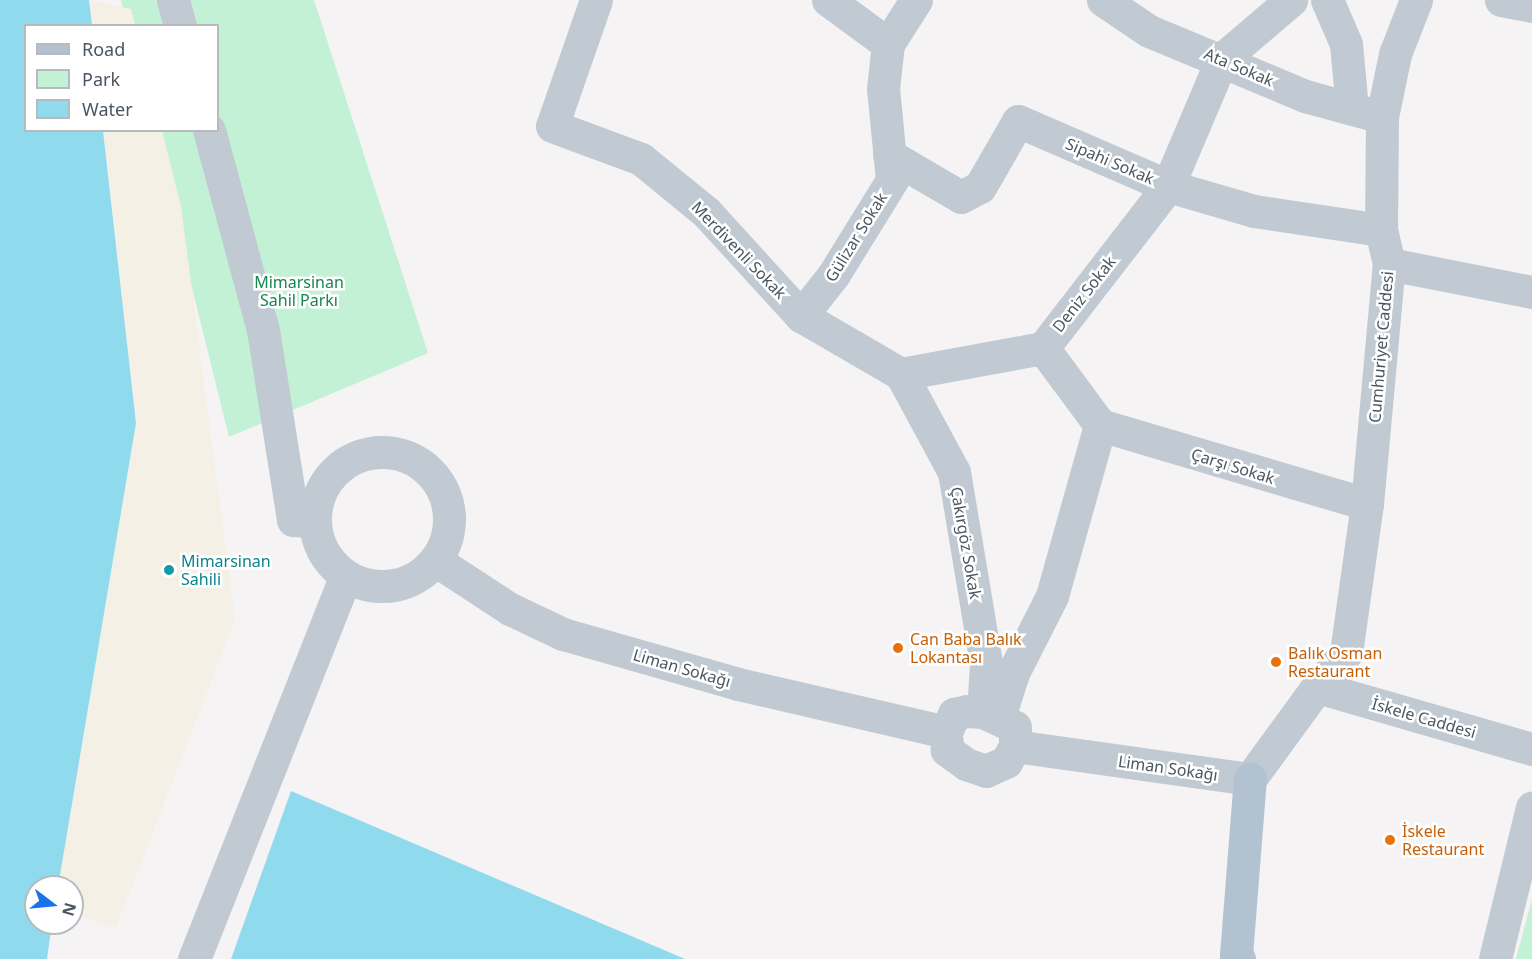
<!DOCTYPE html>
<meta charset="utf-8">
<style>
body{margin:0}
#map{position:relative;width:1532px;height:959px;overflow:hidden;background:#f5f3f3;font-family:"Noto Sans",sans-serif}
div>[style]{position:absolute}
.green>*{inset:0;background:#c3f1d5}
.sand>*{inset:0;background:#f5f0e5}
.water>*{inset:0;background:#90daee}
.minor>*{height:33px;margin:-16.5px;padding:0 16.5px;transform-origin:16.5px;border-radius:16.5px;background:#c1cad2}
.minor>.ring{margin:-16.5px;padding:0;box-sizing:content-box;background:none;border:33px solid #c1cad2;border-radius:50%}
.major>*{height:33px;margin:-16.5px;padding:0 16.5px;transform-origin:16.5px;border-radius:16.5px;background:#b3c2d1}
.dots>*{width:16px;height:16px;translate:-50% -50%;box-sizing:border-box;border:3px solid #fff;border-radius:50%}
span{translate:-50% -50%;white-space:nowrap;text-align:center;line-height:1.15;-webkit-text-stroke:5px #fff;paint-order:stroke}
.street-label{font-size:16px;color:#4a5661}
.park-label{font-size:16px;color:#17864f}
.culture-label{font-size:16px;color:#0d838f}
.left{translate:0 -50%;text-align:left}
.food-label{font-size:16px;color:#c56008}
.legend{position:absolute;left:24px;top:24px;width:195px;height:108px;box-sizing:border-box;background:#fff;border:2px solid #b7bbc0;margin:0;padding:8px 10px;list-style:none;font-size:18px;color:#4a5661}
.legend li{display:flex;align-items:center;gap:12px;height:30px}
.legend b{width:30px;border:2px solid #b7bbc0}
.north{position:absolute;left:24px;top:875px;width:60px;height:60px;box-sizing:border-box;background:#fff;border:2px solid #b7bbc0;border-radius:50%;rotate:106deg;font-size:16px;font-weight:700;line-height:24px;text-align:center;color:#4a5661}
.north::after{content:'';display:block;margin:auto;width:21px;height:27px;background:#1a73e8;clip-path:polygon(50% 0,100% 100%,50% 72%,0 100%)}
</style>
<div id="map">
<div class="green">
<i style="clip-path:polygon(121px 0,314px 0,428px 353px,229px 437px,153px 131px,218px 130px,218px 26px,127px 25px)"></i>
<i style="clip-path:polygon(1532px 899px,1532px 959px,1516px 959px)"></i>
</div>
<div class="sand">
<i style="clip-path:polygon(89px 0,131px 9px,135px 25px,92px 25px)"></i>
<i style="clip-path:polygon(103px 131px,162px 131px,181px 206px,235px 620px,116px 928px,72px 913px,72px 887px,58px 887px,136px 423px)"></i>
</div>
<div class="water">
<i style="clip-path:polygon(0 0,89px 0,92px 25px,26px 26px,26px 130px,103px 131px,136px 423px,58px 887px,36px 887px,36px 923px,52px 923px,47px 959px,0 959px)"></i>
<i style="clip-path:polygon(291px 791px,685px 959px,231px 959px)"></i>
</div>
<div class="minor">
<i style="left:173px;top:0;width:27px;rotate:75deg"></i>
<i style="left:596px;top:0;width:133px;rotate:109.2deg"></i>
<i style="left:552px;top:126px;width:95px;rotate:20.3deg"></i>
<i style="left:641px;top:159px;width:84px;rotate:39.2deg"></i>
<i style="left:706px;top:212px;width:141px;rotate:47.6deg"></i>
<i style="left:801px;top:316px;width:116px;rotate:30.1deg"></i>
<i style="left:901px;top:374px;width:111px;rotate:61.6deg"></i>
<i style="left:954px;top:472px;width:195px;rotate:80.5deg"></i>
<i style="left:986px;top:664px;width:48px;rotate:93.6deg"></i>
<i style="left:828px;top:0;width:74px;rotate:36.3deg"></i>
<i style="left:1103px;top:0;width:55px;rotate:34deg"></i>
<i style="left:1149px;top:31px;width:169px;rotate:22.6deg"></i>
<i style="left:1305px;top:96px;width:80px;rotate:15.3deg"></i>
<i style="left:1327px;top:0;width:48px;rotate:66.6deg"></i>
<i style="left:1346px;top:44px;width:65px;rotate:84.7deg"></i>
<i style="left:1501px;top:0;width:32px;rotate:11deg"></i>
<i style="left:209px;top:130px;width:207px;rotate:74.9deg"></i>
<i style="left:263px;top:330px;width:192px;rotate:81deg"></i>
<i style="left:293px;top:520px;width:22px;rotate:3deg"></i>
<i style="left:889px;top:155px;width:83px;rotate:30.3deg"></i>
<i style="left:961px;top:197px;width:21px;rotate:-28deg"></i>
<i style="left:980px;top:187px;width:76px;rotate:-60.1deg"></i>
<i style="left:1018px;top:121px;width:163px;rotate:23.4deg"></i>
<i style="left:1168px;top:186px;width:90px;rotate:16.2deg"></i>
<i style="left:1254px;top:211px;width:128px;rotate:8.5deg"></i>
<i style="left:1389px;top:264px;width:146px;rotate:11.1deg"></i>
<i style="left:801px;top:316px;width:53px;rotate:-51.8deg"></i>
<i style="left:834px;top:274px;width:110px;rotate:-58.3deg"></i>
<i style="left:892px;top:180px;width:91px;rotate:-95.6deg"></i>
<i style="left:883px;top:89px;width:45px;rotate:-83.7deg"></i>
<i style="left:888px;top:44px;width:52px;rotate:-57.5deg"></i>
<i style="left:901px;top:374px;width:144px;rotate:-10.4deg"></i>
<i style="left:1100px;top:425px;width:96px;rotate:-126.5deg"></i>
<i style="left:1043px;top:348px;width:205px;rotate:-52.3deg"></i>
<i style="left:1168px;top:186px;width:138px;rotate:-67deg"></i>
<i style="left:1222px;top:59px;width:91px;rotate:-40.5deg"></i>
<i style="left:1100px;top:425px;width:278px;rotate:16.5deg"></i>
<i class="ring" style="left:315px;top:452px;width:101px;height:101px"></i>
<i style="left:435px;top:560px;width:90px;rotate:33.2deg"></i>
<i style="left:510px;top:609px;width:59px;rotate:25.3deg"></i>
<i style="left:563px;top:634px;width:182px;rotate:15.9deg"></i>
<i style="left:738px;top:684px;width:213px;rotate:13deg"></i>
<i style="left:1317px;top:687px;width:224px;rotate:16.1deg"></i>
<i style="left:967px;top:711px;width:16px;rotate:4deg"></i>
<i style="left:983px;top:712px;width:35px;rotate:25deg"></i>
<i style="left:1015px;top:727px;width:19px;rotate:90deg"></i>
<i style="left:1015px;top:746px;width:18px;rotate:119deg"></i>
<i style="left:1006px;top:762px;width:22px;rotate:156deg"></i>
<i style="left:986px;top:771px;width:21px;rotate:-161deg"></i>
<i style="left:966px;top:764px;width:24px;rotate:-144deg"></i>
<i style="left:947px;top:750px;width:18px;rotate:-93deg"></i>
<i style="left:946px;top:732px;width:20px;rotate:-66deg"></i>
<i style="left:954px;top:714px;width:13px;rotate:-13deg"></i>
<i style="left:999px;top:717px;width:46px;rotate:-72.3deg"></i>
<i style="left:1013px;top:673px;width:86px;rotate:-63.1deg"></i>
<i style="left:1052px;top:596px;width:178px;rotate:-74.3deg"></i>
<i style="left:1015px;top:746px;width:237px;rotate:8deg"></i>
<i style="left:1250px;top:779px;width:114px;rotate:-53.9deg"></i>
<i style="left:1317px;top:687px;width:45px;rotate:-49.5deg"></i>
<i style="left:1346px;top:653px;width:150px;rotate:-82deg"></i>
<i style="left:1367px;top:504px;width:241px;rotate:-84.8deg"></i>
<i style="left:1389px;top:264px;width:35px;rotate:-103deg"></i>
<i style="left:1381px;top:230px;width:113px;rotate:-89.5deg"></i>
<i style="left:1382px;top:117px;width:64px;rotate:-78.3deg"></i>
<i style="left:1395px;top:54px;width:58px;rotate:-68.7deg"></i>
<i style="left:194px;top:959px;width:412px;rotate:-68.4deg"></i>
<i style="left:1495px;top:959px;width:156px;rotate:-76.3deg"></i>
</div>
<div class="major">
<i style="left:1239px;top:959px;width:5px;rotate:-127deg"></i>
<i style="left:1236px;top:955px;width:177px;rotate:-85.5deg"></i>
</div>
<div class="dots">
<i style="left:169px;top:570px;background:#0f9aa8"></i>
<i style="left:898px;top:648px;background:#e8710a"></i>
<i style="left:1276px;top:662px;background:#e8710a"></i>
<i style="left:1390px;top:840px;background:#e8710a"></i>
</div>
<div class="street-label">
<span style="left:1239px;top:67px;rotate:23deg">Ata Sokak</span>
<span style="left:1110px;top:161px;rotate:23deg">Sipahi Sokak</span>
<span style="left:856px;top:237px;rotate:-58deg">Gülizar Sokak</span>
<span style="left:739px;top:250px;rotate:46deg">Merdivenli Sokak</span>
<span style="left:1084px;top:294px;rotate:-52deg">Deniz Sokak</span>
<span style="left:1381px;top:347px;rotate:-85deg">Cumhuriyet Caddesi</span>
<span style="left:1233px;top:466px;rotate:17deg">Çarşı Sokak</span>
<span style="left:966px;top:543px;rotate:80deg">Çakırgöz Sokak</span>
<span style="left:682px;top:668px;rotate:16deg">Liman Sokağı</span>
<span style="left:1424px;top:718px;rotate:16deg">İskele Caddesi</span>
<span style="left:1168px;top:768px;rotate:8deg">Liman Sokağı</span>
</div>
<div class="park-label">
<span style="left:299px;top:291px">Mimarsinan<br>Sahil Parkı</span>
</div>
<div class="culture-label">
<span class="left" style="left:181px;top:570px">Mimarsinan<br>Sahili</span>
</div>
<div class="food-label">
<span class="left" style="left:910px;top:648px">Can Baba Balık<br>Lokantası</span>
<span class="left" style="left:1288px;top:662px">Balık Osman<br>Restaurant</span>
<span class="left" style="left:1402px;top:840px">İskele<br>Restaurant</span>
</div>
<ul class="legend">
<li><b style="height:8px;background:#b3c2d1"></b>Road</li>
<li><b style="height:16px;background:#c3f1d5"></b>Park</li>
<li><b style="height:16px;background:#90daee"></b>Water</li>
</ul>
<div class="north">N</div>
</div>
